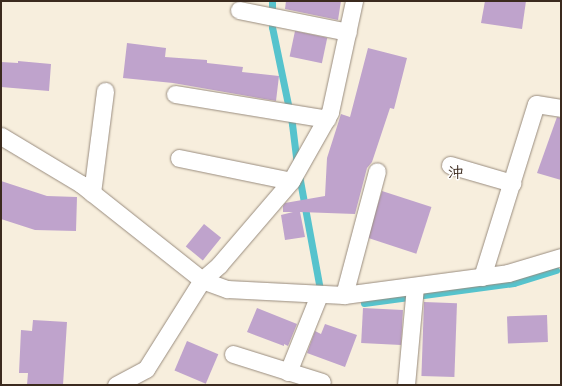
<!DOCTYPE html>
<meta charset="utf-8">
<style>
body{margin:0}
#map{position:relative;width:562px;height:386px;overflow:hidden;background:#f7eedd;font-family:"Playpen Sans","Klee One",sans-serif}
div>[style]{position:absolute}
.stream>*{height:7px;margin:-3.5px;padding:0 3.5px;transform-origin:3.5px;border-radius:3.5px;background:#56c3cd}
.building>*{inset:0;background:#bfa3cc;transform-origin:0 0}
.roads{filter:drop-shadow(0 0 1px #998c7e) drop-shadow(0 0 1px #998c7e)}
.minor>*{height:17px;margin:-8.5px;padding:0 8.5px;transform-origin:8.5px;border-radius:8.5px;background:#fff}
span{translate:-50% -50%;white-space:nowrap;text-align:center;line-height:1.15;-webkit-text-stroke:3px #fff;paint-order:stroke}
.quarter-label{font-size:16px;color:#3b2a1e;font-weight:700}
.frame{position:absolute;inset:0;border:2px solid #3b2a1e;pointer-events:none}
</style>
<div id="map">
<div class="stream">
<i style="left:272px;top:1px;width:26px;rotate:90deg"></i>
<i style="left:272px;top:27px;width:99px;rotate:78.3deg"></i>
<i style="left:292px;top:124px;width:39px;rotate:83deg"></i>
<i style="left:299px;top:175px;width:116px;rotate:79.6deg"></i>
<i style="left:364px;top:303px;width:151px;rotate:-7.6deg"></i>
<i style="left:514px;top:283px;width:44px;rotate:-17.2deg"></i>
</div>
<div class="building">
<i style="clip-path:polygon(286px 1px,341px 1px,338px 20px,285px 9px)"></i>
<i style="clip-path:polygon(485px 1px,526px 1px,522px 29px,481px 23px)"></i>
<i style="left:295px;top:31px;width:33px;height:26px;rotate:12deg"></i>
<i style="clip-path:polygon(127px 43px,166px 48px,165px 57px,207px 60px,207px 63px,243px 67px,242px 72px,279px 76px,276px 101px,173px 83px,123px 78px)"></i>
<i style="clip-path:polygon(368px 48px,407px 58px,394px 109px,390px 108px,372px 162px,367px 168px,355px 214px,300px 212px,305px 237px,285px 240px,281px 215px,293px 212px,283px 212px,283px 206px,285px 203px,325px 196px,327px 158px,341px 114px,350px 117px)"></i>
<i style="clip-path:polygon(18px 61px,51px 64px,49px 91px,1px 87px,1px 62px,18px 63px)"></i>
<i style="clip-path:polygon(557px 117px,561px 118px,561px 180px,537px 173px)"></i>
<i style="clip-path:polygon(1px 181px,47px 196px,77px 197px,76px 231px,35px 230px,1px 219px)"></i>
<i style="left:382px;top:191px;width:52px;height:49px;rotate:18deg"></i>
<i style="left:204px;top:224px;width:22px;height:29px;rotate:39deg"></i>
<i style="left:424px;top:302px;width:33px;height:74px;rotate:2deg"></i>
<i style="clip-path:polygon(257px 308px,297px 324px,288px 346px,284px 344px,284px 346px,247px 332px)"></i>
<i style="left:363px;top:308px;width:40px;height:35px;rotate:3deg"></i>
<i style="left:547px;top:315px;width:27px;height:40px;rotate:88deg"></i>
<i style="clip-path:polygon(33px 320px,67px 322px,63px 385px,27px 385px,28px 373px,19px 373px,21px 330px,32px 331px)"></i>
<i style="clip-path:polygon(325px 324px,357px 335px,345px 367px,307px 353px,315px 331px,321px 334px)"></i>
<i style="left:187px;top:341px;width:34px;height:32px;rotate:23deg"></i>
</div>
<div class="roads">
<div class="minor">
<i style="left:239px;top:10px;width:111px;rotate:11.4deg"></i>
<i style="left:175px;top:94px;width:154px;rotate:9.3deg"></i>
<i style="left:1px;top:136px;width:93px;rotate:31deg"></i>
<i style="left:81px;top:184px;width:154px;rotate:38.4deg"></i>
<i style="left:202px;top:280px;width:27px;rotate:20deg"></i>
<i style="left:227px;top:289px;width:117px;rotate:2.9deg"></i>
<i style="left:344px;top:295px;width:165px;rotate:-7.6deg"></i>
<i style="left:508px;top:273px;width:55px;rotate:-16.8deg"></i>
<i style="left:179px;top:158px;width:114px;rotate:11.6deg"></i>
<i style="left:450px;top:165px;width:65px;rotate:16.2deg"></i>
<i style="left:92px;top:193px;width:103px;rotate:-82.7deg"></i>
<i style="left:482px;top:277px;width:181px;rotate:-72.7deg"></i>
<i style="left:536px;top:104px;width:25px;rotate:9deg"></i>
<i style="left:344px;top:295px;width:128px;rotate:-75.1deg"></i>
<i style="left:233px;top:354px;width:93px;rotate:17.5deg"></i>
<i style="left:288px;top:372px;width:83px;rotate:-68.1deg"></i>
<i style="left:116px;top:385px;width:34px;rotate:-28deg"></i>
<i style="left:146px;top:369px;width:105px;rotate:-57.8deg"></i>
<i style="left:202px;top:280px;width:23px;rotate:-41deg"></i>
<i style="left:219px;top:265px;width:111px;rotate:-49.4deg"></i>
<i style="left:291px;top:181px;width:79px;rotate:-60.5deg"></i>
<i style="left:330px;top:112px;width:114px;rotate:-77.8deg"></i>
<i style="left:406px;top:385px;width:99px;rotate:-84.8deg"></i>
</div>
</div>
<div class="quarter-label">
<span style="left:456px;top:171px">沖</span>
</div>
<div class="frame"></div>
</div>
